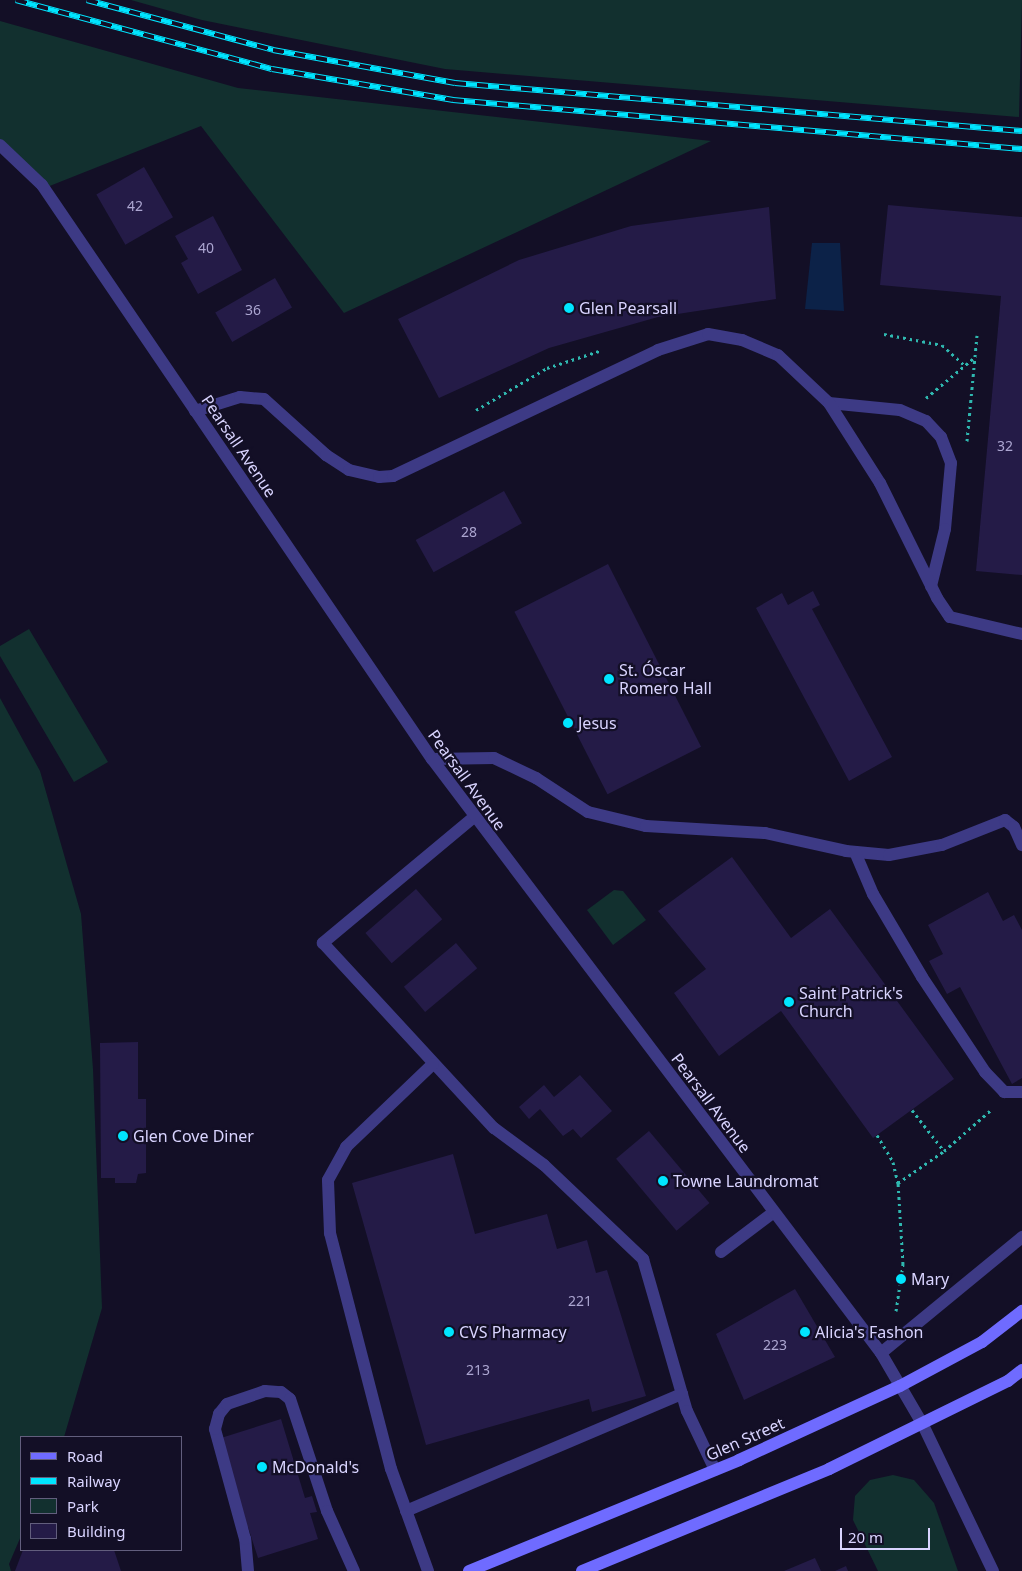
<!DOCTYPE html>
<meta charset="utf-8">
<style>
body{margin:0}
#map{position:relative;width:1022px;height:1571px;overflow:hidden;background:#130f26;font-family:"Noto Sans",sans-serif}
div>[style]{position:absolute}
.green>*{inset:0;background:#12302f}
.water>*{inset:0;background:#0c2248}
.building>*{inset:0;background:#241b47;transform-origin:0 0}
.path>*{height:3px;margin-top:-1.5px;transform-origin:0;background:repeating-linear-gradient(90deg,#2fb8b0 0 2.5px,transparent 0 6.5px)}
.service>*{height:12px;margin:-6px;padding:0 6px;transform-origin:6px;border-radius:6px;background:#3d3a85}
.minor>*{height:12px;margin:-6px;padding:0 6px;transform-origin:6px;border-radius:6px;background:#3d3a85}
.tertiary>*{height:12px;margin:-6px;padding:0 6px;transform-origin:6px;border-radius:6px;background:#3d3a85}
.secondary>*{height:12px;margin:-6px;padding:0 6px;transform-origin:6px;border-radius:6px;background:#6f6bff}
.rail>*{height:5.5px;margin-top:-2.75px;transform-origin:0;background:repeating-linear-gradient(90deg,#130f26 0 11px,#00e5ff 0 22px);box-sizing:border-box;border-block:1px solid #00e5ff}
.dots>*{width:14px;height:14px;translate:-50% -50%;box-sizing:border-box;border:2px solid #130f26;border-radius:50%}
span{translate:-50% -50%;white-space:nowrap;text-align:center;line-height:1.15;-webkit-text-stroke:4.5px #130f26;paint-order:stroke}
.number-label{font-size:14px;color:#aca6d1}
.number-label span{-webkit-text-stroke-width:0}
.poi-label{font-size:16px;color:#d9d4ff}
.left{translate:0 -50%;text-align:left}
.street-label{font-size:16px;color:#d9d4ff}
.legend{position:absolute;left:20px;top:1436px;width:162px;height:115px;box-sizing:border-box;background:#130f26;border:1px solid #625e7d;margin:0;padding:6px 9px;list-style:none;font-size:15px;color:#d9d4ff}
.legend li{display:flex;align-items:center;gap:10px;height:25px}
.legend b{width:25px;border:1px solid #625e7d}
.scale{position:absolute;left:840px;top:1528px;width:90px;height:22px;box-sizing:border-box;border:2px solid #d9d4ff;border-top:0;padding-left:6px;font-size:15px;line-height:18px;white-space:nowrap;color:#d9d4ff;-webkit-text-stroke:4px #130f26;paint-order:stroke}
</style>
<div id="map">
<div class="green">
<i style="clip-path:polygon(131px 0,1022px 0,1019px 117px,445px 69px,202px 20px)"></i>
<i style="clip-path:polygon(0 21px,238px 88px,711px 141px,344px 313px,201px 126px,42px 189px,0 147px)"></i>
<i style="clip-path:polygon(29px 629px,108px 762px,74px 782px,0 656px,0 646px)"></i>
<i style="clip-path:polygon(0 698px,40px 771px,81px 914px,93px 1069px,102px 1308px,64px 1437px,21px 1437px,21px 1536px,9px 1564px,11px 1571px,0 1571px)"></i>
<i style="clip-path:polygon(614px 890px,623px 891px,646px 920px,613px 945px,587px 910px)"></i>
<i style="clip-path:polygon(893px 1475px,914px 1480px,934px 1503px,958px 1571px,878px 1571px,853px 1520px,855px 1496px,870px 1480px)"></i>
</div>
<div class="water">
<i style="clip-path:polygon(812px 243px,840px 243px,844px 311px,805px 309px)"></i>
</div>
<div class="building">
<i style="left:144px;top:167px;width:58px;height:55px;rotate:60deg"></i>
<i style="clip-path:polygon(888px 205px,1022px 217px,1022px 575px,976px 571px,1001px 296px,880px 285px)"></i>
<i style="clip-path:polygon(769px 207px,776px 299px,658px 317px,549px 348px,439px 398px,398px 319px,519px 260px,631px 226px)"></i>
<i style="clip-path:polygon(213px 216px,242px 270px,198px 294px,181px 263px,188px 259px,175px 236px)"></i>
<i style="left:275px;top:278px;width:34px;height:69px;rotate:60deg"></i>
<i style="left:504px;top:491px;width:37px;height:101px;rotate:61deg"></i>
<i style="left:608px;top:564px;width:205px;height:105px;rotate:63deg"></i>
<i style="clip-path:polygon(813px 591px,820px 605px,812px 609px,892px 757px,849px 781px,756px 608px,782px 593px,788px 605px)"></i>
<i style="clip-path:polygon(732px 857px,791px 938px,830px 909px,954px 1079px,873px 1138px,781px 1011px,719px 1056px,674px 993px,706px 969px,658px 911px)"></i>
<i style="left:416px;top:889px;width:40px;height:67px;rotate:49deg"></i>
<i style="clip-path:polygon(988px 892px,1003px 921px,1014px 915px,1022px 930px,1022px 1078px,1012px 1084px,960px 987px,947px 994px,929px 961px,943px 954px,928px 925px)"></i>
<i style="left:456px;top:943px;width:33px;height:68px;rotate:50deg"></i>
<i style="clip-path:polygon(138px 1042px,138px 1099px,146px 1099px,146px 1173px,138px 1174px,136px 1183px,115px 1183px,115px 1178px,101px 1178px,100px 1043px)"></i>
<i style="clip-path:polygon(580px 1075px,612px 1111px,581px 1138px,573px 1129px,563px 1136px,540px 1109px,529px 1119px,519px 1107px,544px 1085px,554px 1097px)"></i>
<i style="left:649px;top:1131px;width:94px;height:43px;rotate:50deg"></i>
<i style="clip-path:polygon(453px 1154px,475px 1234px,547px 1214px,557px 1249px,587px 1240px,596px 1273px,607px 1270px,646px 1396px,592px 1412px,589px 1399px,426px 1445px,352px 1183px)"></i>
<i style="clip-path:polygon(795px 1289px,835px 1357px,744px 1400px,716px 1334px)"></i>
<i style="clip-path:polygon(281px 1419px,305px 1498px,312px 1496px,317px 1512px,310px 1513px,318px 1539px,258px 1558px,248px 1527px,245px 1528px,221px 1438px)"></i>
<i style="clip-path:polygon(23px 1550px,114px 1550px,121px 1571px,15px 1571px)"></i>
<i style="clip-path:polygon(815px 1558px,821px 1571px,784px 1571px)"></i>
<i style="clip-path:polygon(846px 1566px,848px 1571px,835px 1571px)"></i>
</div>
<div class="path">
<i style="left:884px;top:334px;width:59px;rotate:10.7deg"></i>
<i style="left:942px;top:345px;width:31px;rotate:42deg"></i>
<i style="left:926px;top:398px;width:64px;rotate:-39.9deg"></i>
<i style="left:476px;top:410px;width:82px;rotate:-30.6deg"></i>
<i style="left:547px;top:368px;width:58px;rotate:-18.1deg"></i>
<i style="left:967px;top:441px;width:106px;rotate:-84.6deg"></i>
<i style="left:912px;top:1110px;width:52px;rotate:52deg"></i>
<i style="left:944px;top:1151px;width:64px;rotate:-41.2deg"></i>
<i style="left:877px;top:1135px;width:31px;rotate:59deg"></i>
<i style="left:893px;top:1162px;width:22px;rotate:77deg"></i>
<i style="left:898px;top:1183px;width:56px;rotate:-34.8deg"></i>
<i style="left:896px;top:1311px;width:48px;rotate:-81.5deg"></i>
<i style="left:903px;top:1264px;width:81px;rotate:-93.5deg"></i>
</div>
<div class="service">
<i style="left:829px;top:403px;width:71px;rotate:5.6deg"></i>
<i style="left:900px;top:410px;width:28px;rotate:23deg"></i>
<i style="left:926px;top:421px;width:22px;rotate:47deg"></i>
<i style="left:941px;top:437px;width:28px;rotate:69deg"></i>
<i style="left:951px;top:463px;width:66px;rotate:95.2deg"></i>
<i style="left:945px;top:529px;width:59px;rotate:103.8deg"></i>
<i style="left:195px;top:411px;width:47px;rotate:-17.3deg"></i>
<i style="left:240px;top:397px;width:24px;rotate:5deg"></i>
<i style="left:264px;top:399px;width:84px;rotate:42.1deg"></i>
<i style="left:326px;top:455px;width:27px;rotate:33deg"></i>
<i style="left:349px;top:470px;width:31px;rotate:13deg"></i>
<i style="left:379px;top:477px;width:14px;rotate:-4deg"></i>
<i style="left:393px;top:476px;width:293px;rotate:-25.4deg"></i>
<i style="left:658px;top:350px;width:52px;rotate:-17.7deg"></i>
<i style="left:708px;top:334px;width:35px;rotate:10deg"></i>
<i style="left:742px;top:340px;width:39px;rotate:23deg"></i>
<i style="left:778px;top:355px;width:70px;rotate:43.3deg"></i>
<i style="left:829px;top:403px;width:95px;rotate:57.5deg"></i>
<i style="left:880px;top:483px;width:128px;rotate:63.6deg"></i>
<i style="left:937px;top:598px;width:23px;rotate:56deg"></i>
<i style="left:950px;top:617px;width:74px;rotate:13.3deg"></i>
<i style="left:432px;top:759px;width:62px;rotate:-0.9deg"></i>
<i style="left:494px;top:758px;width:47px;rotate:25.5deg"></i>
<i style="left:536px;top:778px;width:62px;rotate:33.2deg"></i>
<i style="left:588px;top:812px;width:60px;rotate:13.6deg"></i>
<i style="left:646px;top:826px;width:119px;rotate:3.4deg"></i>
<i style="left:765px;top:833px;width:83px;rotate:12.5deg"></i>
<i style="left:846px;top:851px;width:43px;rotate:5.3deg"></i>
<i style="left:889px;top:855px;width:54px;rotate:-10.7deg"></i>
<i style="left:942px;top:845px;width:68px;rotate:-21.6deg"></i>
<i style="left:1005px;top:820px;width:11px;rotate:38deg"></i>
<i style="left:1014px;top:827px;width:20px;rotate:66deg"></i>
<i style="left:474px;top:817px;width:197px;rotate:140.2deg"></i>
<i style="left:323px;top:943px;width:252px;rotate:47.3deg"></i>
<i style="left:494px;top:1128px;width:62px;rotate:36.5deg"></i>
<i style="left:544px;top:1165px;width:137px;rotate:43.5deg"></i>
<i style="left:643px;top:1259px;width:158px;rotate:73.9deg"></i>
<i style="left:687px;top:1411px;width:65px;rotate:64.6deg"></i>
<i style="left:855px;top:852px;width:46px;rotate:66.8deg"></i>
<i style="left:873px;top:894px;width:96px;rotate:59.4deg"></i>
<i style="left:922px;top:977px;width:114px;rotate:56.4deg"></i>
<i style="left:985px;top:1072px;width:28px;rotate:46deg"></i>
<i style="left:1004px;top:1092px;width:18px"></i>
<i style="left:721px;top:1252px;width:66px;rotate:-37deg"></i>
<i style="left:881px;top:1353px;width:183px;rotate:-39.4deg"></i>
<i style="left:406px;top:1511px;width:300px;rotate:-23deg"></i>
<i style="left:248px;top:1571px;width:32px;rotate:-95deg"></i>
<i style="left:245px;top:1539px;width:114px;rotate:-105.3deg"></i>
<i style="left:215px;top:1429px;width:16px;rotate:-75deg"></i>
<i style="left:219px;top:1414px;width:13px;rotate:-51deg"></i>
<i style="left:227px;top:1404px;width:40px;rotate:-18.9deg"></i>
<i style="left:265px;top:1391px;width:16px;rotate:4deg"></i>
<i style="left:281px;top:1392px;width:11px;rotate:38deg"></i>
<i style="left:290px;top:1399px;width:118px;rotate:71.7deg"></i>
<i style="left:327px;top:1511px;width:66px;rotate:65.8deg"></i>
<i style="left:428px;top:1571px;width:109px;rotate:-109.9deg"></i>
<i style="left:391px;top:1469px;width:244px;rotate:-104.5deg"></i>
<i style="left:330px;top:1233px;width:53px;rotate:-92.2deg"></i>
<i style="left:328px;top:1180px;width:38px;rotate:-61deg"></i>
<i style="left:346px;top:1147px;width:120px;rotate:-43.7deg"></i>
</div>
<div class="minor">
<i style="left:923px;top:1425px;width:162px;rotate:64.4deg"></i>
</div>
<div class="tertiary">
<i style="left:0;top:145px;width:58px;rotate:43.6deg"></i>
<i style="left:42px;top:185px;width:694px;rotate:55.81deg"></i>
<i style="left:432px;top:759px;width:745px;rotate:52.91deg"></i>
<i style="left:881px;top:1353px;width:83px;rotate:59.7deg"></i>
</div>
<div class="secondary">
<i style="left:469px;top:1571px;width:292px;rotate:-22.3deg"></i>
<i style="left:739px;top:1460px;width:177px;rotate:-24.7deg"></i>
<i style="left:900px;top:1386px;width:93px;rotate:-28.2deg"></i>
<i style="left:982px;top:1342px;width:51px;rotate:-37.8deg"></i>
<i style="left:582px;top:1571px;width:267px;rotate:-22.4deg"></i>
<i style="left:829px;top:1469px;width:199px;rotate:-26.2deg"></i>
<i style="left:1008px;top:1381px;width:18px;rotate:-38deg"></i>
</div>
<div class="rail">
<i style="left:16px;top:0;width:265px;rotate:15.1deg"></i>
<i style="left:272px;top:69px;width:184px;rotate:9.7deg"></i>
<i style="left:453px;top:100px;width:571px;rotate:4.92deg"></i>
<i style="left:87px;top:0;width:193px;rotate:15deg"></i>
<i style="left:273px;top:50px;width:185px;rotate:10.3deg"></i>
<i style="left:455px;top:83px;width:569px;rotate:4.84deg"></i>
</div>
<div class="dots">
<i style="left:569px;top:308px;background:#00e5ff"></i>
<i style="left:609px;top:679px;background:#00e5ff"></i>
<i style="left:568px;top:723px;background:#00e5ff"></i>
<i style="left:789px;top:1002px;background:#00e5ff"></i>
<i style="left:123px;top:1136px;background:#00e5ff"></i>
<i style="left:663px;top:1181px;background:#00e5ff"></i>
<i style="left:901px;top:1279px;background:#00e5ff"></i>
<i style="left:449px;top:1332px;background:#00e5ff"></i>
<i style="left:805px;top:1332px;background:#00e5ff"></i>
<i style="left:262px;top:1467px;background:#00e5ff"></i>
</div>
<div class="number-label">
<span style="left:135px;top:206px">42</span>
<span style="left:206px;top:248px">40</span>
<span style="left:253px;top:310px">36</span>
<span style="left:1005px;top:446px">32</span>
<span style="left:469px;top:532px">28</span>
<span style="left:580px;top:1301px">221</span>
<span style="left:775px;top:1345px">223</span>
<span style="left:478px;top:1370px">213</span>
</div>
<div class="poi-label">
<span class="left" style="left:579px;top:308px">Glen Pearsall</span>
<span class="left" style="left:619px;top:679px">St. Óscar<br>Romero Hall</span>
<span class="left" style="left:578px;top:723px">Jesus</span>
<span class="left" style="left:799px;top:1002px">Saint Patrick's<br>Church</span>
<span class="left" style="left:133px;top:1136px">Glen Cove Diner</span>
<span class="left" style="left:673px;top:1181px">Towne Laundromat</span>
<span class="left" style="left:911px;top:1279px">Mary</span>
<span class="left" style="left:459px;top:1332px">CVS Pharmacy</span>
<span class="left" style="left:815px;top:1332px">Alicia's Fashon</span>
<span class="left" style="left:272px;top:1467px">McDonald's</span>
</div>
<div class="street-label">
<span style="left:239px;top:446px;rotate:56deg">Pearsall Avenue</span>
<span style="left:467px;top:780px;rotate:54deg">Pearsall Avenue</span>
<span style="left:711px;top:1103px;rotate:53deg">Pearsall Avenue</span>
<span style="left:745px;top:1439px;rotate:-24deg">Glen Street</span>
</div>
<ul class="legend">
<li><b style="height:6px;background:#6f6bff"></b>Road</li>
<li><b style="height:6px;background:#00e5ff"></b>Railway</li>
<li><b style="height:14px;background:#12302f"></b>Park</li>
<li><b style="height:14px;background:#241b47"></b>Building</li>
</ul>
<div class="scale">20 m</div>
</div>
